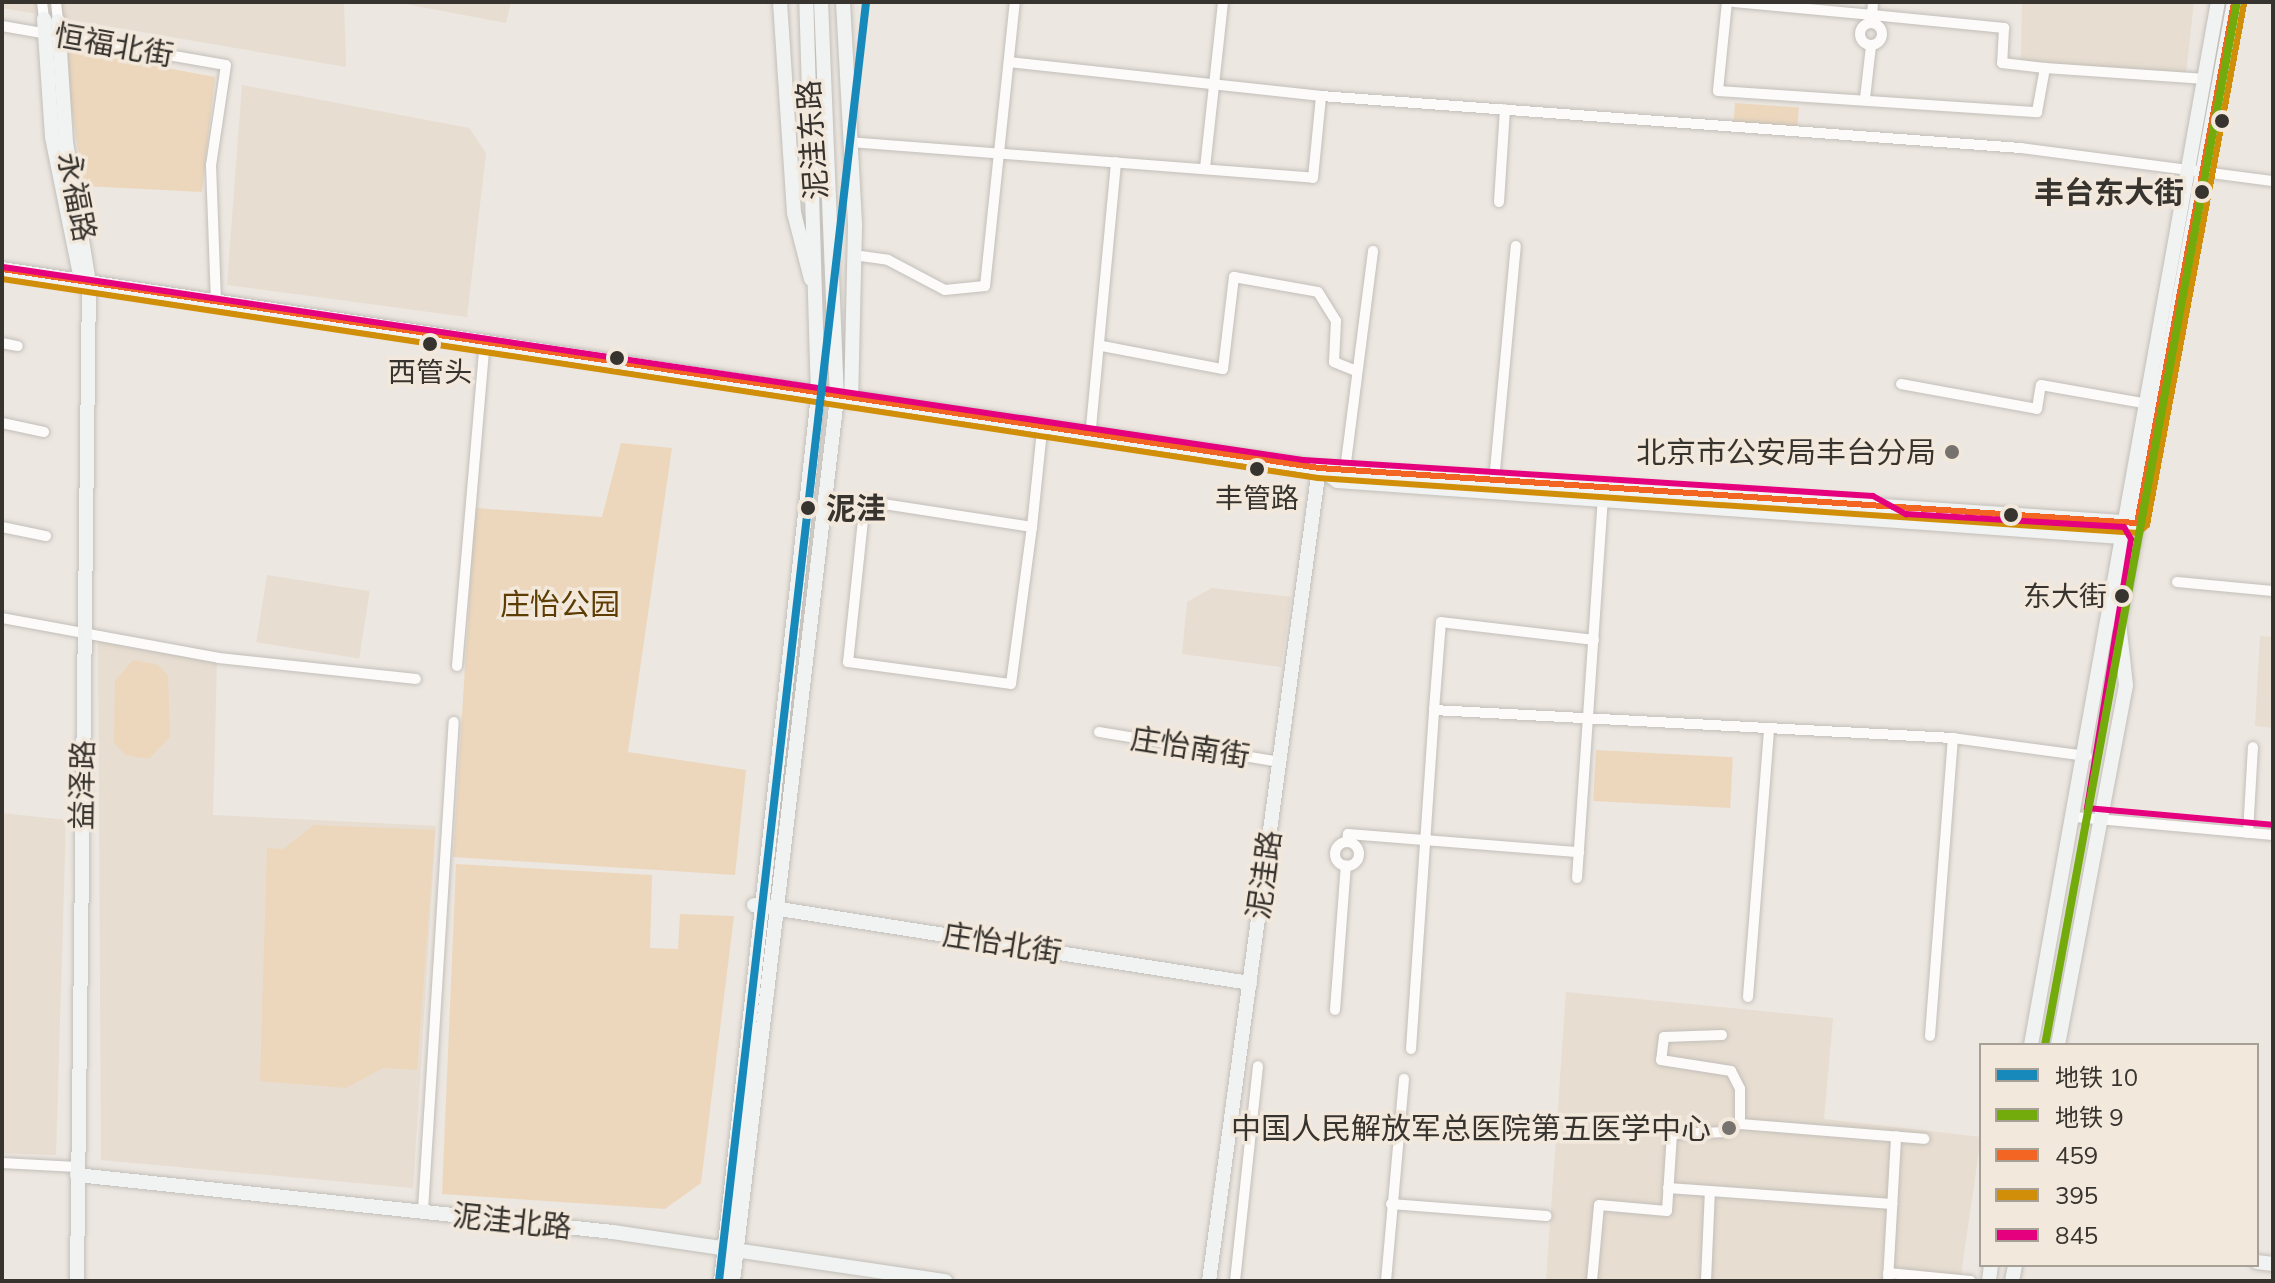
<!DOCTYPE html>
<meta charset="utf-8">
<style>
body{margin:0}
#map{position:relative;width:2275px;height:1283px;overflow:hidden;background:#ede7e1;font-family:Mulish,"Noto Sans SC",sans-serif}
div>[style]{position:absolute}
.built>*{inset:0;background:#e7ddd0;transform-origin:0 0}
.green>*{inset:0;background:#ecd7bd;transform-origin:0 0}
.roads{filter:drop-shadow(0 0 2px #c2beb9) drop-shadow(0 0 2px #c2beb9)}
.street>*{height:10px;margin:-5px;padding:0 5px;transform-origin:5px;border-radius:5px;background:#fcfbfa}
.street>.ring{margin:-5px;padding:0;box-sizing:content-box;background:none;border:10px solid #fcfbfa;border-radius:50%}
.secondary>*{height:14px;margin:-7px;padding:0 7px;transform-origin:7px;border-radius:7px;background:#f0f3f2}
.bus-1>*{height:6px;margin:-3px;padding:0 3px;transform-origin:3px;border-radius:3px;background:#f26522}
.bus-2>*{height:6px;margin:-3px;padding:0 3px;transform-origin:3px;border-radius:3px;background:#d18f09}
.bus-3>*{height:6px;margin:-3px;padding:0 3px;transform-origin:3px;border-radius:3px;background:#e5007d}
.metro-1>*{height:8px;margin:-4px;padding:0 4px;transform-origin:4px;border-radius:4px;background:#178abb}
.metro-2>*{height:8px;margin:-4px;padding:0 4px;transform-origin:4px;border-radius:4px;background:#73ab0c}
.dots>*{width:22px;height:22px;translate:-50% -50%;box-sizing:border-box;border:4px solid #f2e8dc;border-radius:50%}
span{translate:-50% -50%;white-space:nowrap;text-align:center;line-height:1.15;-webkit-text-stroke:7px #f2e8dc;paint-order:stroke}
.bus-label{font-size:28px;color:#37332e}
.right{translate:-100% -50%;text-align:right}
.street-label{font-size:30px;color:#37332e}
.stop-label{font-size:30px;color:#37332e;font-weight:700}
.left{translate:0 -50%;text-align:left}
.poi-label{font-size:30px;color:#37332e}
.park-label{font-size:30px;color:#5e3d03}
.frame{position:absolute;inset:0;border:4px solid #37332e;pointer-events:none}
.legend{position:absolute;left:1979px;top:1043px;width:280px;height:224px;box-sizing:border-box;background:#f2e8dc;border:2px solid #a7a096;margin:0;padding:10px 14px;list-style:none;font-size:24px;color:#37332e}
.legend li{display:flex;align-items:center;gap:16px;height:40px}
.legend b{width:40px;border:2px solid #a7a096}
</style>
<div id="map">
<div class="built">
<i style="clip-path:polygon(2px 2px,344px 2px,346px 67px,2px 8px)"></i>
<i style="clip-path:polygon(395px 2px,511px 2px,506px 23px)"></i>
<i style="clip-path:polygon(2022px 2px,2194px 2px,2186px 73px,2021px 61px)"></i>
<i style="clip-path:polygon(242px 85px,469px 128px,486px 153px,467px 317px,227px 285px)"></i>
<i style="left:267px;top:575px;width:104px;height:68px;rotate:9deg"></i>
<i style="clip-path:polygon(1212px 588px,1291px 597px,1281px 667px,1182px 654px,1187px 602px)"></i>
<i style="clip-path:polygon(2260px 636px,2273px 637px,2273px 728px,2255px 726px)"></i>
<i style="clip-path:polygon(98px 641px,217px 659px,213px 815px,436px 826px,413px 1188px,101px 1160px)"></i>
<i style="clip-path:polygon(2px 813px,66px 820px,56px 1155px,2px 1153px)"></i>
<i style="clip-path:polygon(1566px 992px,1833px 1018px,1824px 1119px,1981px 1137px,1960px 1281px,1546px 1281px)"></i>
</div>
<div class="green">
<i style="clip-path:polygon(71px 50px,215px 77px,202px 192px,84px 186px,63px 57px)"></i>
<i style="left:1735px;top:103px;width:64px;height:21px;rotate:4deg"></i>
<i style="clip-path:polygon(621px 443px,672px 448px,628px 752px,746px 770px,735px 875px,453px 857px,475px 508px,602px 517px)"></i>
<i style="clip-path:polygon(133px 660px,158px 665px,168px 676px,170px 737px,149px 759px,125px 755px,114px 743px,115px 681px)"></i>
<i style="left:1596px;top:750px;width:137px;height:51px;rotate:3deg"></i>
<i style="clip-path:polygon(314px 825px,435px 830px,417px 1070px,383px 1068px,346px 1088px,260px 1081px,267px 848px,283px 849px)"></i>
<i style="clip-path:polygon(456px 864px,652px 875px,650px 948px,678px 949px,680px 914px,734px 916px,701px 1183px,665px 1209px,442px 1194px)"></i>
</div>
<div class="roads">
<div class="street">
<i style="left:42px;top:2px;width:17px;rotate:83deg"></i>
<i style="left:56px;top:2px;width:19px;rotate:84deg"></i>
<i style="left:1727px;top:2px;width:89px;rotate:95.8deg"></i>
<i style="left:1718px;top:91px;width:320px;rotate:3.8deg"></i>
<i style="left:2037px;top:112px;width:45px;rotate:-79.7deg"></i>
<i style="left:2045px;top:68px;width:161px;rotate:3.9deg"></i>
<i style="left:1734px;top:2px;width:139px;rotate:5.4deg"></i>
<i style="left:1872px;top:15px;width:8px;rotate:90deg"></i>
<i style="left:1873px;top:2px;width:13px;rotate:94deg"></i>
<i style="left:1872px;top:15px;width:133px;rotate:5.6deg"></i>
<i style="left:2004px;top:28px;width:35px;rotate:93deg"></i>
<i style="left:2002px;top:63px;width:43px;rotate:6.6deg"></i>
<i class="ring" style="left:1860px;top:23px;width:12px;height:12px"></i>
<i style="left:2px;top:26px;width:227px;rotate:9.9deg"></i>
<i style="left:226px;top:65px;width:101px;rotate:98.5deg"></i>
<i style="left:211px;top:165px;width:135px;rotate:87.9deg"></i>
<i style="left:1009px;top:62px;width:314px;rotate:6.2deg"></i>
<i style="left:1321px;top:96px;width:702px;rotate:4.25deg"></i>
<i style="left:2021px;top:148px;width:254px;rotate:7.5deg"></i>
<i style="left:1865px;top:98px;width:52px;rotate:-83.4deg"></i>
<i style="left:849px;top:142px;width:465px;rotate:4.4deg"></i>
<i style="left:1313px;top:178px;width:82px;rotate:-84.4deg"></i>
<i style="left:1205px;top:168px;width:167px;rotate:-83.8deg"></i>
<i style="left:1499px;top:202px;width:93px;rotate:-86.3deg"></i>
<i style="left:861px;top:256px;width:27px;rotate:8deg"></i>
<i style="left:888px;top:260px;width:64px;rotate:27.8deg"></i>
<i style="left:945px;top:290px;width:40px;rotate:-5.7deg"></i>
<i style="left:985px;top:286px;width:286px;rotate:-84deg"></i>
<i style="left:2px;top:343px;width:16px;rotate:11deg"></i>
<i style="left:1102px;top:346px;width:123px;rotate:10.8deg"></i>
<i style="left:1223px;top:369px;width:93px;rotate:-83.2deg"></i>
<i style="left:1234px;top:277px;width:85px;rotate:10.1deg"></i>
<i style="left:1318px;top:292px;width:34px;rotate:58deg"></i>
<i style="left:1336px;top:321px;width:41px;rotate:92.8deg"></i>
<i style="left:1334px;top:362px;width:24px;rotate:22deg"></i>
<i style="left:1901px;top:384px;width:138px;rotate:10.4deg"></i>
<i style="left:2037px;top:409px;width:24px;rotate:-81deg"></i>
<i style="left:2041px;top:385px;width:104px;rotate:10deg"></i>
<i style="left:2px;top:423px;width:43px;rotate:12.1deg"></i>
<i style="left:1090px;top:438px;width:277px;rotate:-84.6deg"></i>
<i style="left:1345px;top:470px;width:221px;rotate:-82.7deg"></i>
<i style="left:1494px;top:481px;width:236px;rotate:-84.7deg"></i>
<i style="left:2px;top:527px;width:45px;rotate:11.6deg"></i>
<i style="left:1032px;top:527px;width:169px;rotate:-171.2deg"></i>
<i style="left:865px;top:501px;width:162px;rotate:96deg"></i>
<i style="left:848px;top:662px;width:164px;rotate:7.7deg"></i>
<i style="left:1011px;top:684px;width:158px;rotate:-82.4deg"></i>
<i style="left:1032px;top:527px;width:97px;rotate:-84.1deg"></i>
<i style="left:2177px;top:582px;width:96px;rotate:5.4deg"></i>
<i style="left:2px;top:618px;width:221px;rotate:10.4deg"></i>
<i style="left:219px;top:658px;width:198px;rotate:6.1deg"></i>
<i style="left:457px;top:666px;width:319px;rotate:-85.1deg"></i>
<i style="left:1434px;top:710px;width:88px;rotate:-85.5deg"></i>
<i style="left:1441px;top:622px;width:154px;rotate:6.7deg"></i>
<i style="left:1099px;top:732px;width:183px;rotate:9.4deg"></i>
<i style="left:2075px;top:817px;width:199px;rotate:5.2deg"></i>
<i style="left:2248px;top:833px;width:86px;rotate:-86.7deg"></i>
<i style="left:1347px;top:842px;width:8px;rotate:-83deg"></i>
<i style="left:1348px;top:834px;width:232px;rotate:4.5deg"></i>
<i class="ring" style="left:1335px;top:842px;width:14px;height:14px"></i>
<i style="left:1577px;top:878px;width:378px;rotate:-86.1deg"></i>
<i style="left:1748px;top:997px;width:268px;rotate:-85.5deg"></i>
<i style="left:1335px;top:1010px;width:145px;rotate:-85.7deg"></i>
<i style="left:1722px;top:1035px;width:58px;rotate:178deg"></i>
<i style="left:1664px;top:1037px;width:23px;rotate:97deg"></i>
<i style="left:1661px;top:1060px;width:71px;rotate:8.9deg"></i>
<i style="left:1731px;top:1071px;width:20px;rotate:63deg"></i>
<i style="left:1740px;top:1089px;width:35px;rotate:90deg"></i>
<i style="left:1930px;top:1036px;width:299px;rotate:-85.6deg"></i>
<i style="left:1411px;top:1049px;width:340px;rotate:-86.1deg"></i>
<i style="left:1434px;top:710px;width:520px;rotate:3.09deg"></i>
<i style="left:1953px;top:738px;width:135px;rotate:7.7deg"></i>
<i style="left:2px;top:1163px;width:75px;rotate:3.1deg"></i>
<i style="left:1668px;top:1188px;width:225px;rotate:4.1deg"></i>
<i style="left:1391px;top:1204px;width:156px;rotate:4.4deg"></i>
<i style="left:423px;top:1210px;width:489px;rotate:-86.4deg"></i>
<i style="left:1888px;top:1273px;width:83px;rotate:5.5deg"></i>
<i style="left:1235px;top:1281px;width:216px;rotate:-83.9deg"></i>
<i style="left:1386px;top:1281px;width:203px;rotate:-84.9deg"></i>
<i style="left:1592px;top:1281px;width:76px;rotate:-84.7deg"></i>
<i style="left:1599px;top:1205px;width:68px;rotate:5deg"></i>
<i style="left:1667px;top:1211px;width:77px;rotate:-86.3deg"></i>
<i style="left:1672px;top:1134px;width:55px;rotate:-2.1deg"></i>
<i style="left:1727px;top:1132px;width:14px;rotate:-34deg"></i>
<i style="left:1739px;top:1124px;width:186px;rotate:4.6deg"></i>
<i style="left:1706px;top:1281px;width:90px;rotate:-87.5deg"></i>
<i style="left:1888px;top:1281px;width:145px;rotate:-86.8deg"></i>
</div>
<div class="secondary">
<i style="left:780px;top:2px;width:211px;rotate:86.2deg"></i>
<i style="left:794px;top:213px;width:68px;rotate:75.6deg"></i>
<i style="left:843px;top:2px;width:225px;rotate:86.9deg"></i>
<i style="left:855px;top:227px;width:174px;rotate:91.3deg"></i>
<i style="left:44px;top:19px;width:118px;rotate:86.1deg"></i>
<i style="left:52px;top:137px;width:150px;rotate:78.5deg"></i>
<i style="left:58px;top:21px;width:121px;rotate:86.2deg"></i>
<i style="left:66px;top:142px;width:142px;rotate:80.7deg"></i>
<i style="left:89px;top:282px;width:999px;rotate:90.69deg"></i>
<i style="left:2px;top:269px;width:1332px;rotate:8.59deg"></i>
<i style="left:1319px;top:468px;width:820px;rotate:3.85deg"></i>
<i style="left:1320px;top:468px;width:21px;rotate:37deg"></i>
<i style="left:1337px;top:481px;width:786px;rotate:4.09deg"></i>
<i style="left:754px;top:905px;width:502px;rotate:8.94deg"></i>
<i style="left:2031px;top:1045px;width:1060px;rotate:-79.84deg"></i>
<i style="left:2058px;top:1045px;width:366px;rotate:-79.3deg"></i>
<i style="left:2126px;top:685px;width:62px;rotate:-96.4deg"></i>
<i style="left:2119px;top:623px;width:632px;rotate:-79.51deg"></i>
<i style="left:77px;top:1175px;width:539px;rotate:6.07deg"></i>
<i style="left:613px;top:1232px;width:336px;rotate:8.4deg"></i>
<i style="left:2257px;top:1262px;width:16px;rotate:7deg"></i>
<i style="left:721px;top:1281px;width:890px;rotate:-83.75deg"></i>
<i style="left:818px;top:396px;width:394px;rotate:-91.7deg"></i>
<i style="left:733px;top:1281px;width:888px;rotate:-83.28deg"></i>
<i style="left:837px;top:399px;width:397px;rotate:-92.3deg"></i>
<i style="left:1209px;top:1281px;width:820px;rotate:-82.29deg"></i>
<i style="left:1989px;top:1281px;width:16px;rotate:-83deg"></i>
<i style="left:2012px;top:1281px;width:16px;rotate:-79deg"></i>
</div>
</div>
<div class="bus-1">
<i style="left:2px;top:269px;width:1332px;rotate:8.59deg"></i>
<i style="left:1319px;top:468px;width:820px;rotate:3.85deg"></i>
<i style="left:2137px;top:523px;width:530px;rotate:-79.45deg"></i>
</div>
<div class="bus-2">
<i style="left:2px;top:279px;width:1331px;rotate:8.6deg"></i>
<i style="left:1318px;top:478px;width:822px;rotate:3.84deg"></i>
<i style="left:2138px;top:533px;width:12px;rotate:-42deg"></i>
<i style="left:2147px;top:525px;width:530px;rotate:-79.45deg"></i>
</div>
<div class="bus-3">
<i style="left:3px;top:267px;width:1314px;rotate:8.44deg"></i>
<i style="left:1303px;top:460px;width:571px;rotate:3.61deg"></i>
<i style="left:1873px;top:496px;width:38px;rotate:29deg"></i>
<i style="left:1906px;top:514px;width:218px;rotate:3.4deg"></i>
<i style="left:2124px;top:527px;width:14px;rotate:60deg"></i>
<i style="left:2131px;top:539px;width:273px;rotate:99.3deg"></i>
<i style="left:2087px;top:808px;width:187px;rotate:5.2deg"></i>
</div>
<div class="metro-1">
<i style="left:719px;top:1281px;width:1287px;rotate:-83.44deg"></i>
</div>
<div class="metro-2">
<i style="left:2045px;top:1045px;width:1061px;rotate:-79.57deg"></i>
</div>
<div class="dots">
<i style="left:2222px;top:121px;background:#37332e"></i>
<i style="left:2202px;top:192px;background:#37332e"></i>
<i style="left:430px;top:344px;background:#37332e"></i>
<i style="left:617px;top:358px;background:#37332e"></i>
<i style="left:1952px;top:452px;background:#77726d"></i>
<i style="left:1257px;top:469px;background:#37332e"></i>
<i style="left:808px;top:508px;background:#37332e"></i>
<i style="left:2011px;top:515px;background:#37332e"></i>
<i style="left:2122px;top:596px;background:#37332e"></i>
<i style="left:1729px;top:1128px;background:#77726d"></i>
</div>
<div class="bus-label">
<span style="left:430px;top:372px">西管头</span>
<span style="left:1257px;top:498px">丰管路</span>
<span class="right" style="left:2107px;top:596px">东大街</span>
</div>
<div class="street-label">
<span style="left:114px;top:45px;rotate:10deg">恒福北街</span>
<span style="left:812px;top:140px;rotate:-94deg">泥洼东路</span>
<span style="left:77px;top:197px;rotate:79deg">永福路</span>
<span style="left:1190px;top:747px;rotate:9deg">庄怡南街</span>
<span style="left:82px;top:785px;rotate:-89deg">益泽路</span>
<span style="left:1264px;top:875px;rotate:-82deg">泥洼路</span>
<span style="left:1002px;top:943px;rotate:9deg">庄怡北街</span>
<span style="left:512px;top:1221px;rotate:6deg">泥洼北路</span>
</div>
<div class="stop-label">
<span class="right" style="left:2184px;top:192px">丰台东大街</span>
<span class="left" style="left:826px;top:508px">泥洼</span>
</div>
<div class="poi-label">
<span class="right" style="left:1936px;top:452px">北京市公安局丰台分局</span>
<span class="right" style="left:1711px;top:1128px">中国人民解放军总医院第五医学中心</span>
</div>
<div class="park-label">
<span style="left:560px;top:604px">庄怡公园</span>
</div>
<div class="frame"></div>
<ul class="legend">
<li><b style="height:10px;background:#178abb"></b>地铁 10</li>
<li><b style="height:10px;background:#73ab0c"></b>地铁 9</li>
<li><b style="height:10px;background:#f26522"></b>459</li>
<li><b style="height:10px;background:#d18f09"></b>395</li>
<li><b style="height:10px;background:#e5007d"></b>845</li>
</ul>
</div>
